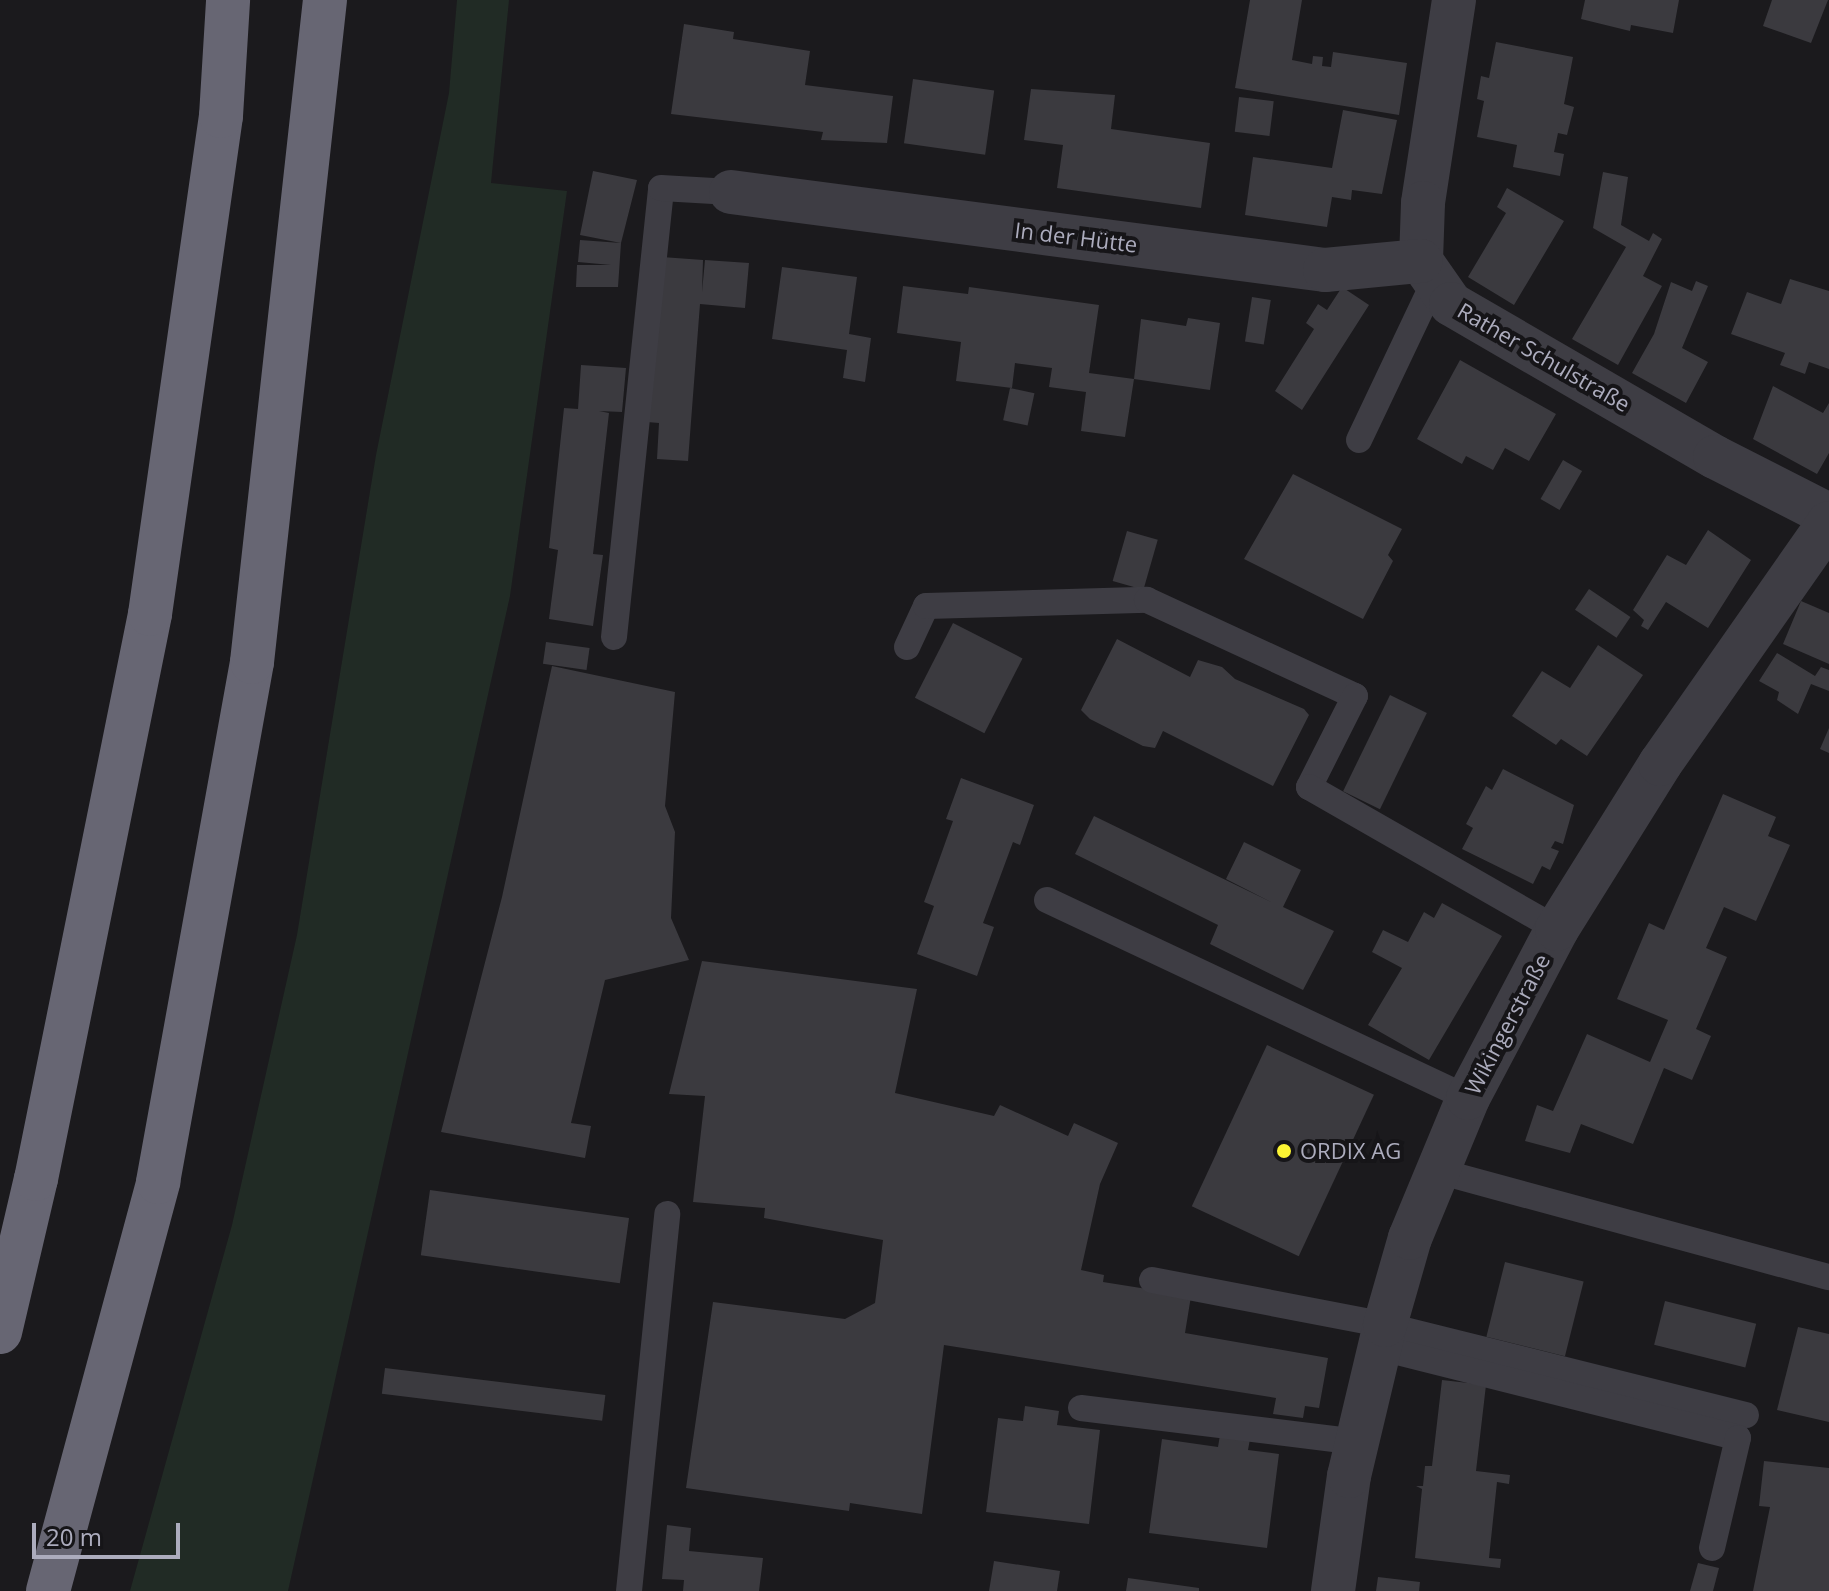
<!DOCTYPE html>
<meta charset="utf-8">
<style>
body{margin:0}
#map{position:relative;width:1829px;height:1591px;overflow:hidden;background:#1b1a1d;font-family:"Open Sans",sans-serif}
div>[style]{position:absolute}
.green>*{inset:0;background:#212b25}
.building>*{inset:0;background:#3b3a3f;transform-origin:0 0}
.lane>*{height:26px;margin:-13px;padding:0 13px;transform-origin:13px;border-radius:13px;background:#3e3d44}
.street>*{height:44px;margin:-22px;padding:0 22px;transform-origin:22px;border-radius:22px;background:#3e3d44}
.highway>*{height:44px;margin:-22px;padding:0 22px;transform-origin:22px;border-radius:22px;background:#676673}
.dots>*{width:22px;height:22px;translate:-50% -50%;box-sizing:border-box;border:4px solid #161518;border-radius:50%}
span{translate:-50% -50%;white-space:nowrap;text-align:center;line-height:1.15;-webkit-text-stroke:8px #161518;paint-order:stroke}
.street-label{font-size:22px;color:#acacbd}
.poi-label{font-size:22px;color:#acacbd}
.left{translate:0 -50%;text-align:left}
.scale{position:absolute;left:32px;top:1523px;width:148px;height:36px;box-sizing:border-box;border:4px solid #acacbd;border-top:0;padding-left:10px;font-size:24px;line-height:28px;white-space:nowrap;color:#acacbd;-webkit-text-stroke:6px #161518;paint-order:stroke}
</style>
<div id="map">
<div class="green">
<i style="clip-path:polygon(457px 0,509px 0,491px 183px,567px 191px,510px 596px,288px 1591px,130px 1591px,232px 1225px,297px 935px,376px 455px,449px 93px)"></i>
</div>
<div class="building">
<i style="clip-path:polygon(1250px 0,1302px 0,1292px 60px,1312px 64px,1313px 56px,1323px 57px,1322px 66px,1331px 67px,1333px 52px,1407px 63px,1399px 115px,1235px 88px)"></i>
<i style="clip-path:polygon(1585px 0,1679px 0,1673px 33px,1631px 25px,1630px 31px,1581px 19px)"></i>
<i style="clip-path:polygon(1772px 0,1828px 0,1811px 43px,1763px 26px)"></i>
<i style="clip-path:polygon(684px 24px,734px 32px,733px 39px,810px 51px,805px 85px,893px 96px,887px 143px,821px 140px,823px 132px,671px 114px)"></i>
<i style="clip-path:polygon(1496px 42px,1573px 57px,1564px 104px,1574px 107px,1567px 135px,1558px 133px,1554px 152px,1564px 154px,1560px 176px,1513px 167px,1517px 145px,1477px 137px,1484px 101px,1477px 99px,1481px 76px,1489px 78px)"></i>
<i style="left:913px;top:79px;width:82px;height:65px;rotate:8deg"></i>
<i style="clip-path:polygon(1031px 89px,1115px 95px,1111px 129px,1210px 143px,1201px 208px,1057px 188px,1063px 145px,1024px 140px)"></i>
<i style="left:1239px;top:97px;width:35px;height:35px;rotate:7deg"></i>
<i style="clip-path:polygon(1343px 110px,1397px 120px,1382px 194px,1352px 190px,1351px 200px,1332px 197px,1327px 227px,1245px 215px,1253px 157px,1332px 168px)"></i>
<i style="clip-path:polygon(593px 171px,637px 180px,621px 243px,618px 287px,576px 287px,577px 265px,611px 265px,578px 262px,580px 240px,621px 243px,580px 235px)"></i>
<i style="clip-path:polygon(1603px 172px,1628px 177px,1621px 225px,1649px 241px,1653px 233px,1662px 239px,1643px 276px,1662px 286px,1618px 365px,1572px 339px,1626px 247px,1593px 228px)"></i>
<i style="clip-path:polygon(1507px 188px,1564px 221px,1514px 305px,1468px 277px,1506px 213px,1497px 207px)"></i>
<i style="clip-path:polygon(662px 257px,703px 260px,702px 292px,705px 260px,749px 263px,745px 308px,700px 304px,688px 461px,657px 459px,659px 423px,647px 422px)"></i>
<i style="clip-path:polygon(782px 267px,857px 277px,849px 334px,871px 338px,865px 382px,843px 378px,847px 350px,772px 339px)"></i>
<i style="clip-path:polygon(1790px 279px,1829px 291px,1829px 369px,1809px 362px,1805px 374px,1780px 365px,1785px 353px,1731px 334px,1747px 292px,1781px 304px)"></i>
<i style="clip-path:polygon(1696px 281px,1708px 286px,1682px 348px,1708px 362px,1686px 403px,1632px 373px,1654px 334px,1671px 282px,1692px 291px)"></i>
<i style="clip-path:polygon(903px 286px,968px 294px,969px 287px,1099px 305px,1089px 373px,1134px 379px,1125px 437px,1081px 431px,1086px 392px,1049px 387px,1052px 368px,1015px 363px,1012px 388px,956px 381px,961px 342px,897px 333px)"></i>
<i style="clip-path:polygon(1342px 287px,1369px 305px,1302px 410px,1275px 391px,1314px 329px,1306px 323px,1318px 304px,1327px 310px)"></i>
<i style="left:1252px;top:297px;width:19px;height:45px;rotate:9deg"></i>
<i style="clip-path:polygon(1188px 318px,1220px 323px,1210px 390px,1134px 379px,1141px 319px,1186px 326px)"></i>
<i style="clip-path:polygon(1460px 360px,1556px 414px,1529px 461px,1505px 448px,1493px 470px,1466px 456px,1462px 464px,1417px 439px)"></i>
<i style="clip-path:polygon(581px 365px,626px 368px,622px 412px,599px 411px,609px 413px,593px 554px,603px 555px,593px 626px,549px 619px,558px 550px,549px 548px,564px 408px,578px 409px)"></i>
<i style="clip-path:polygon(1773px 386px,1823px 413px,1829px 403px,1829px 453px,1817px 474px,1753px 439px)"></i>
<i style="left:1010px;top:388px;width:25px;height:33px;rotate:12deg"></i>
<i style="left:1563px;top:460px;width:22px;height:45px;rotate:30deg"></i>
<i style="clip-path:polygon(1293px 474px,1402px 529px,1388px 555px,1393px 561px,1363px 619px,1244px 559px)"></i>
<i style="clip-path:polygon(1708px 530px,1751px 560px,1708px 628px,1666px 602px,1648px 630px,1641px 626px,1644px 620px,1633px 610px,1667px 555px,1686px 565px)"></i>
<i style="left:1127px;top:531px;width:32px;height:52px;rotate:16deg"></i>
<i style="left:1589px;top:589px;width:50px;height:25px;rotate:34deg"></i>
<i style="clip-path:polygon(1801px 601px,1829px 613px,1829px 664px,1783px 644px)"></i>
<i style="left:953px;top:623px;width:78px;height:84px;rotate:27deg"></i>
<i style="clip-path:polygon(1117px 639px,1190px 677px,1198px 660px,1222px 667px,1235px 679px,1304px 709px,1309px 715px,1273px 786px,1163px 731px,1155px 748px,1143px 746px,1090px 719px,1081px 710px)"></i>
<i style="left:546px;top:642px;width:44px;height:22px;rotate:8deg"></i>
<i style="clip-path:polygon(1598px 645px,1643px 675px,1587px 756px,1561px 739px,1556px 745px,1512px 716px,1542px 671px,1570px 688px)"></i>
<i style="clip-path:polygon(1777px 653px,1815px 676px,1821px 667px,1829px 670px,1829px 691px,1811px 684px,1798px 714px,1777px 700px,1779px 692px,1759px 681px)"></i>
<i style="clip-path:polygon(552px 666px,675px 692px,665px 806px,675px 832px,671px 918px,689px 960px,605px 980px,571px 1123px,591px 1126px,585px 1158px,441px 1132px,502px 897px)"></i>
<i style="left:1390px;top:695px;width:41px;height:107px;rotate:26deg"></i>
<i style="clip-path:polygon(1829px 728px,1829px 753px,1820px 749px)"></i>
<i style="clip-path:polygon(1503px 769px,1574px 805px,1563px 844px,1555px 841px,1551px 848px,1559px 851px,1550px 870px,1542px 866px,1533px 884px,1462px 849px,1473px 828px,1466px 824px,1486px 786px,1492px 790px)"></i>
<i style="clip-path:polygon(961px 778px,1034px 805px,1020px 845px,1013px 842px,983px 923px,994px 927px,977px 976px,917px 954px,934px 906px,924px 902px,953px 821px,946px 819px)"></i>
<i style="clip-path:polygon(1723px 794px,1776px 817px,1768px 836px,1790px 845px,1756px 921px,1724px 907px,1706px 948px,1727px 957px,1696px 1029px,1711px 1036px,1692px 1080px,1664px 1068px,1633px 1144px,1581px 1124px,1570px 1153px,1525px 1141px,1537px 1105px,1553px 1111px,1587px 1034px,1650px 1062px,1668px 1020px,1617px 999px,1649px 923px,1664px 930px)"></i>
<i style="clip-path:polygon(1094px 816px,1275px 904px,1226px 879px,1244px 842px,1301px 870px,1283px 907px,1334px 931px,1303px 990px,1210px 944px,1218px 925px,1075px 854px)"></i>
<i style="clip-path:polygon(1442px 903px,1502px 936px,1429px 1060px,1368px 1025px,1402px 968px,1372px 952px,1383px 930px,1408px 942px,1424px 912px,1434px 918px)"></i>
<i style="clip-path:polygon(702px 961px,917px 989px,895px 1093px,994px 1116px,1000px 1105px,1068px 1136px,1074px 1123px,1118px 1143px,1100px 1184px,1081px 1270px,1104px 1275px,1103px 1282px,1191px 1296px,1185px 1333px,1328px 1358px,1319px 1408px,1305px 1406px,1303px 1418px,1273px 1414px,1276px 1398px,944px 1345px,922px 1514px,850px 1503px,849px 1511px,686px 1488px,713px 1302px,845px 1319px,875px 1303px,883px 1240px,764px 1218px,765px 1208px,693px 1202px,705px 1096px,669px 1094px)"></i>
<i style="left:1267px;top:1045px;width:118px;height:178px;rotate:25deg"></i>
<i style="left:430px;top:1190px;width:201px;height:66px;rotate:8deg"></i>
<i style="left:1505px;top:1262px;width:81px;height:77px;rotate:14deg"></i>
<i style="left:1665px;top:1301px;width:94px;height:45px;rotate:14deg"></i>
<i style="clip-path:polygon(1798px 1327px,1829px 1334px,1829px 1422px,1777px 1410px)"></i>
<i style="left:385px;top:1368px;width:222px;height:26px;rotate:7deg"></i>
<i style="clip-path:polygon(1442px 1380px,1486px 1385px,1476px 1471px,1510px 1475px,1509px 1484px,1497px 1482px,1489px 1558px,1501px 1559px,1500px 1568px,1415px 1558px,1422px 1489px,1416px 1486px,1423px 1486px,1425px 1466px,1432px 1466px)"></i>
<i style="clip-path:polygon(1025px 1406px,1059px 1411px,1057px 1425px,1100px 1430px,1089px 1524px,986px 1512px,998px 1418px,1023px 1421px)"></i>
<i style="clip-path:polygon(1220px 1435px,1250px 1439px,1248px 1450px,1279px 1454px,1267px 1548px,1149px 1533px,1162px 1439px,1218px 1447px)"></i>
<i style="clip-path:polygon(1764px 1461px,1829px 1468px,1829px 1591px,1753px 1591px,1770px 1507px,1759px 1506px)"></i>
<i style="clip-path:polygon(667px 1525px,691px 1528px,689px 1551px,763px 1558px,759px 1591px,683px 1591px,684px 1580px,662px 1579px)"></i>
<i style="clip-path:polygon(994px 1561px,1060px 1571px,1057px 1591px,989px 1591px)"></i>
<i style="clip-path:polygon(1698px 1563px,1719px 1568px,1713px 1591px,1690px 1591px)"></i>
<i style="clip-path:polygon(1378px 1577px,1420px 1582px,1419px 1591px,1376px 1591px)"></i>
<i style="clip-path:polygon(1128px 1578px,1199px 1588px,1199px 1591px,1126px 1591px)"></i>
</div>
<div class="lane">
<i style="left:1359px;top:440px;width:177px;rotate:-64.6deg"></i>
<i style="left:614px;top:637px;width:451px;rotate:-84deg"></i>
<i style="left:661px;top:188px;width:70px;rotate:3.3deg"></i>
<i style="left:907px;top:647px;width:45px;rotate:-65.1deg"></i>
<i style="left:926px;top:606px;width:221px;rotate:-1.6deg"></i>
<i style="left:1147px;top:600px;width:229px;rotate:24.8deg"></i>
<i style="left:1355px;top:696px;width:102px;rotate:116.8deg"></i>
<i style="left:1309px;top:787px;width:286px;rotate:29.8deg"></i>
<i style="left:1047px;top:900px;width:465px;rotate:25.2deg"></i>
<i style="left:1438px;top:1171px;width:405px;rotate:15.2deg"></i>
<i style="left:1152px;top:1280px;width:237px;rotate:10.9deg"></i>
<i style="left:1385px;top:1325px;width:372px;rotate:14deg"></i>
<i style="left:1381px;top:1348px;width:368px;rotate:14.1deg"></i>
<i style="left:1738px;top:1438px;width:113px;rotate:103.3deg"></i>
<i style="left:1081px;top:1408px;width:279px;rotate:7deg"></i>
<i style="left:629px;top:1591px;width:379px;rotate:-84.2deg"></i>
</div>
<div class="street">
<i style="left:1454px;top:0;width:205px;rotate:98.7deg"></i>
<i style="left:1423px;top:203px;width:58px;rotate:92deg"></i>
<i style="left:1421px;top:261px;width:52px;rotate:55.1deg"></i>
<i style="left:1451px;top:304px;width:305px;rotate:30.1deg"></i>
<i style="left:1715px;top:457px;width:128px;rotate:27deg"></i>
<i style="left:731px;top:192px;width:599px;rotate:7.48deg"></i>
<i style="left:1325px;top:270px;width:96px;rotate:-5.4deg"></i>
<i style="left:1333px;top:1591px;width:116px;rotate:-82.1deg"></i>
<i style="left:1349px;top:1476px;width:155px;rotate:-76.6deg"></i>
<i style="left:1385px;top:1325px;width:91px;rotate:-74deg"></i>
<i style="left:1410px;top:1238px;width:152px;rotate:-67.5deg"></i>
<i style="left:1468px;top:1098px;width:191px;rotate:-62.2deg"></i>
<i style="left:1557px;top:929px;width:195px;rotate:-58deg"></i>
<i style="left:1660px;top:764px;width:294px;rotate:-55deg"></i>
</div>
<div class="highway">
<i style="left:0;top:1332px;width:157px;rotate:-76.8deg"></i>
<i style="left:36px;top:1179px;width:576px;rotate:-78.59deg"></i>
<i style="left:150px;top:614px;width:503px;rotate:-81.89deg"></i>
<i style="left:221px;top:116px;width:116px;rotate:-86.5deg"></i>
<i style="left:48px;top:1591px;width:424px;rotate:-74.9deg"></i>
<i style="left:158px;top:1182px;width:528px;rotate:-79.75deg"></i>
<i style="left:252px;top:662px;width:666px;rotate:-83.71deg"></i>
</div>
<div class="dots">
<i style="left:1284px;top:1151px;background:#fcf433"></i>
</div>
<div class="street-label">
<span style="left:1076px;top:237px;rotate:7deg">In der Hütte</span>
<span style="left:1544px;top:357px;rotate:30deg">Rather Schulstraße</span>
<span style="left:1507px;top:1024px;rotate:-62deg">Wikingerstraße</span>
</div>
<div class="poi-label">
<span class="left" style="left:1300px;top:1151px">ORDIX AG</span>
</div>
<div class="scale">20 m</div>
</div>
